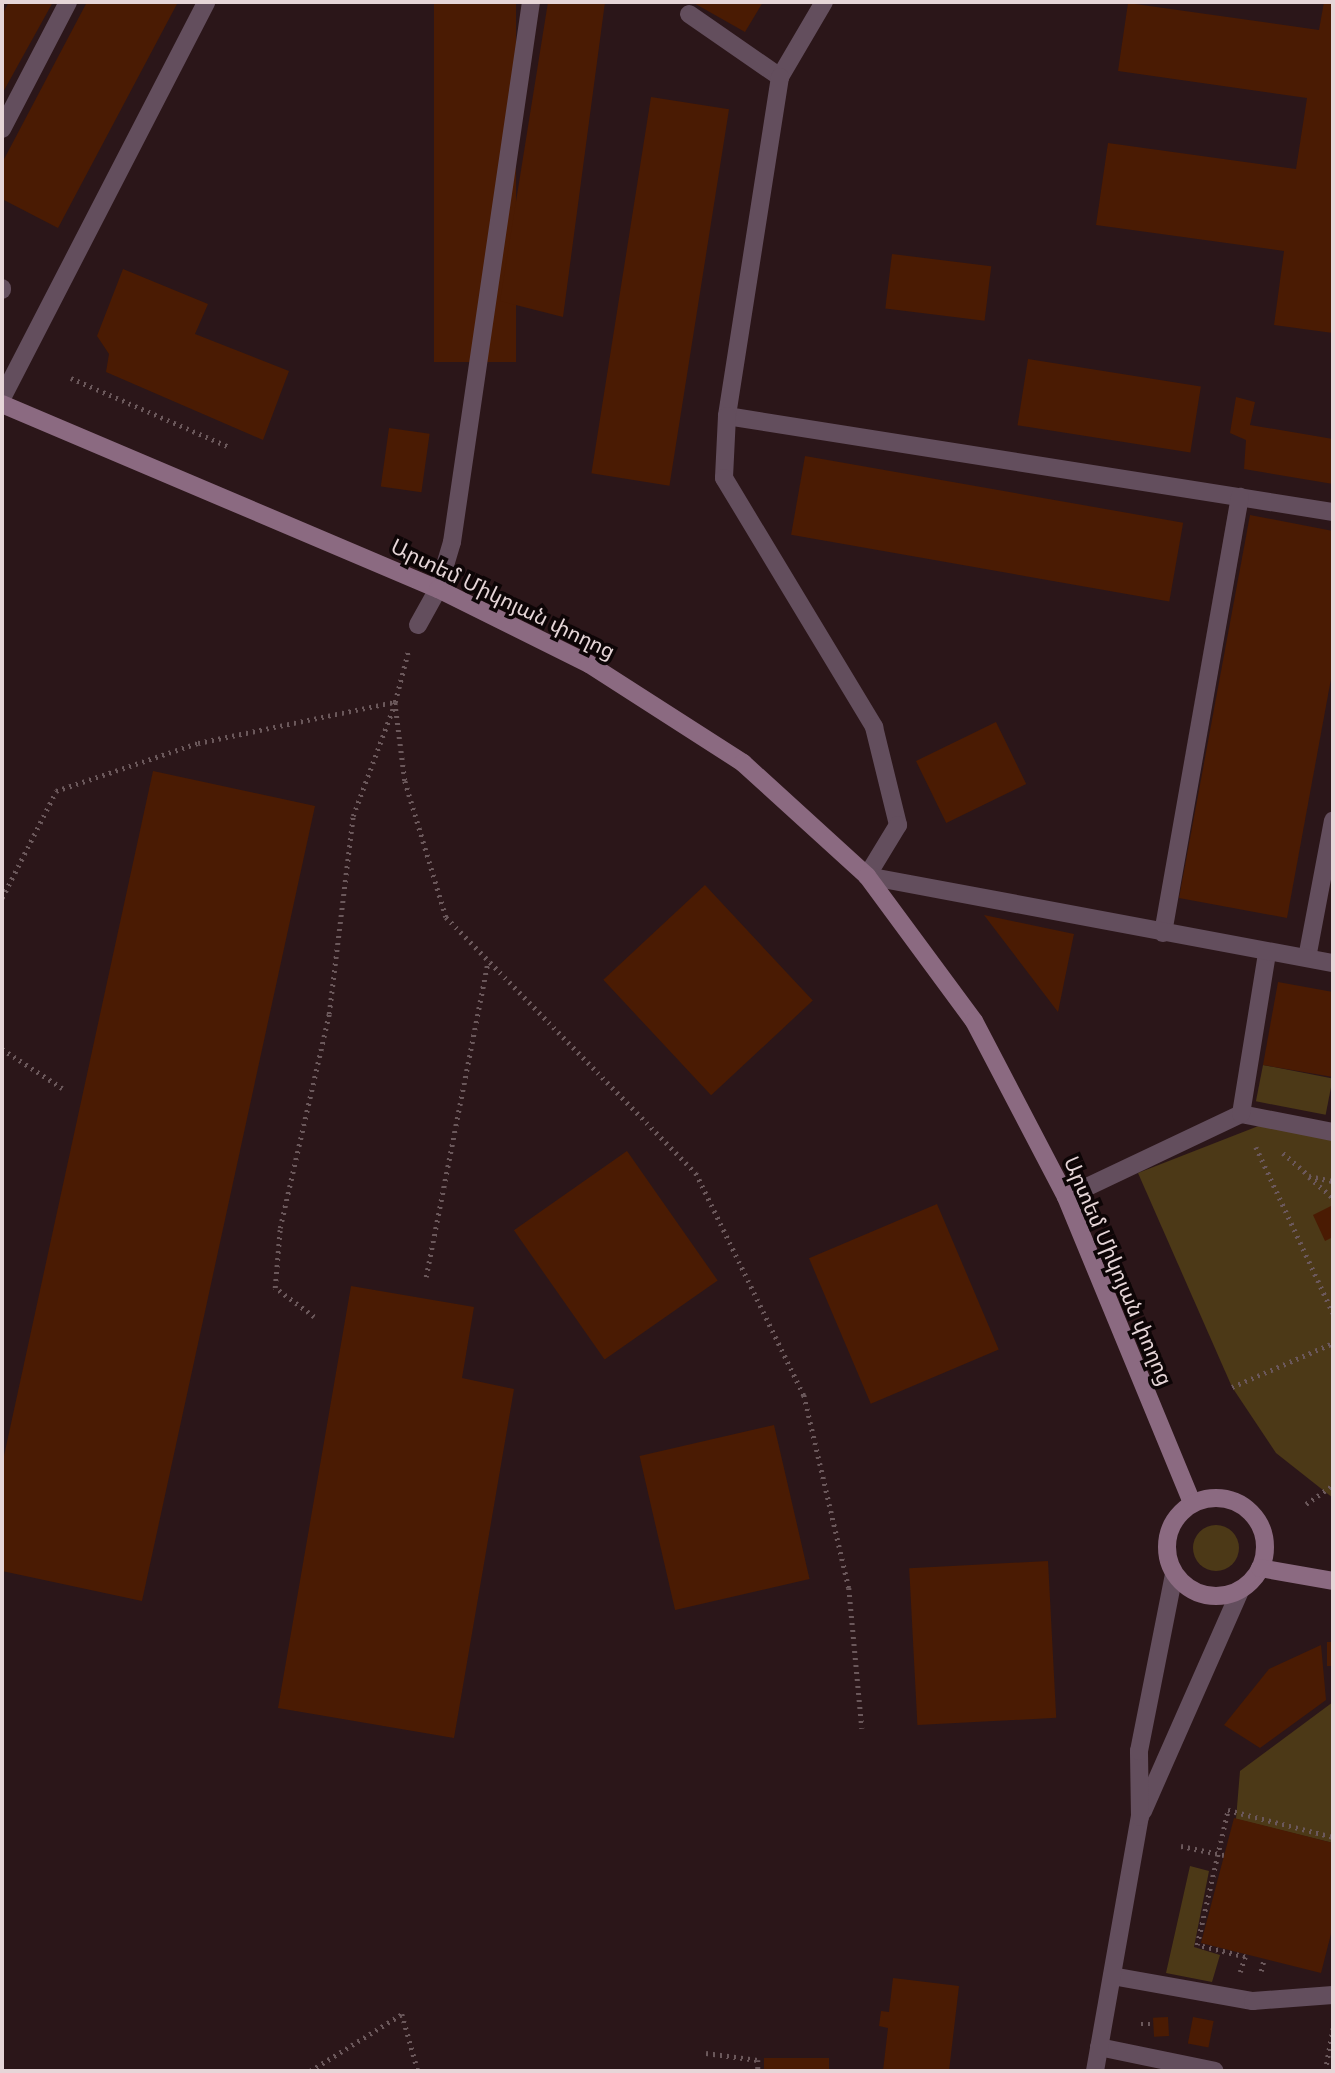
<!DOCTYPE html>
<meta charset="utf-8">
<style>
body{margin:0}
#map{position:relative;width:1335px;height:2073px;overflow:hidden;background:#2b1619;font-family:Roboto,"Noto Sans Armenian",sans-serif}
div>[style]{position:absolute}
.green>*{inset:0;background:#4c3917;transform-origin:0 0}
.round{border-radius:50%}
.building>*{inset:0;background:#4a1b03;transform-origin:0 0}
.path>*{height:4.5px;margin-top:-2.25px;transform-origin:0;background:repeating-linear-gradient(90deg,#6b585b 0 2px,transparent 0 7px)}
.service>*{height:18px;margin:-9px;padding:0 9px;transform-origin:9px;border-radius:9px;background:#634e5d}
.minor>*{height:18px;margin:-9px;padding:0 9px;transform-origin:9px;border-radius:9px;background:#634e5d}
.tertiary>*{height:18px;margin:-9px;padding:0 9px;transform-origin:9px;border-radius:9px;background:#634e5d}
.secondary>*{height:18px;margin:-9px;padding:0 9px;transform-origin:9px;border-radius:9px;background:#8b6a81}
.secondary>.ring{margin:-9px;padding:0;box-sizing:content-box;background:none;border:18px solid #8b6a81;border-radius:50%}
span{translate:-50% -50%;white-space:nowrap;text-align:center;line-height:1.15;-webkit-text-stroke:7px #0d0506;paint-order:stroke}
.street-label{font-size:21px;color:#e6d6d8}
.frame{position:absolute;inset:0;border:4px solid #e6d6d8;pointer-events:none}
</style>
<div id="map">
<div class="green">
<i style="left:1263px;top:1065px;width:71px;height:37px;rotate:11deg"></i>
<i style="clip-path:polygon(1261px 1125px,1333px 1140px,1333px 1498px,1276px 1453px,1232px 1387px,1138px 1173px)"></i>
<i class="round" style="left:1193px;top:1525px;width:46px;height:46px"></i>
<i style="clip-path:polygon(1333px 1702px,1333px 1843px,1236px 1819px,1240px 1771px)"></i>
<i style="clip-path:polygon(1190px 1866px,1209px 1871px,1194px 1947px,1220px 1955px,1212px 1982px,1166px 1973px)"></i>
</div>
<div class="building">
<i style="clip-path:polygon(9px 2px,53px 2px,2px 94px,2px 15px)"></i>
<i style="clip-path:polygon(87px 2px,178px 2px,58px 228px,2px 199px,2px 163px)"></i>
<i style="left:434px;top:2px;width:82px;height:360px"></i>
<i style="clip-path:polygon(548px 2px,605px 2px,563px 317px,500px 301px)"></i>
<i style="clip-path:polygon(692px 2px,763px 2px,745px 32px)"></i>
<i style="clip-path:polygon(1324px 2px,1333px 2px,1333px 333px,1274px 325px,1284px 251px,1096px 225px,1108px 143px,1296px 169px,1307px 98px,1118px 71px,1128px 3px,1319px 30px)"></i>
<i style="left:651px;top:97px;width:79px;height:381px;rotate:9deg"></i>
<i style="left:892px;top:254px;width:100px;height:55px;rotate:7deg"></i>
<i style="clip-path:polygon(123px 269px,208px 304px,195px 334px,289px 371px,263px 440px,106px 372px,109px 354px,97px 336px)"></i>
<i style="left:1028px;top:359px;width:175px;height:67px;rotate:9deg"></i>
<i style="clip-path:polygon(1236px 397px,1255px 402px,1250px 425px,1333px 439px,1333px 484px,1244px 469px,1246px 440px,1230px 433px)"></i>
<i style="left:389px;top:428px;width:41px;height:59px;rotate:8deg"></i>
<i style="left:805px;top:456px;width:384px;height:80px;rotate:10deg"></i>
<i style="clip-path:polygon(1250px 515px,1333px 531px,1333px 668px,1287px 918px,1179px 898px)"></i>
<i style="left:996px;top:722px;width:69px;height:89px;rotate:64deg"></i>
<i style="clip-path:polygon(153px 771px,315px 806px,142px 1601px,2px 1571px,2px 1465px)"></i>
<i style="left:705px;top:885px;width:158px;height:139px;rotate:47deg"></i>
<i style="clip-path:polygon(984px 915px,1074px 934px,1058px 1012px)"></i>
<i style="clip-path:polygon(1278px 982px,1333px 992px,1333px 1077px,1263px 1065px)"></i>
<i style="left:627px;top:1151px;width:158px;height:138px;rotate:55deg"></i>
<i style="left:937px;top:1204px;width:158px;height:139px;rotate:67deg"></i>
<i style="clip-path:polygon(1333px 1205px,1333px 1237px,1325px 1241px,1313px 1215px)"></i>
<i style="clip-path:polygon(351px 1286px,474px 1307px,462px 1378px,514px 1389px,454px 1738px,278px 1708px)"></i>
<i style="left:774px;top:1425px;width:158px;height:138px;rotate:77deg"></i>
<i style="left:1048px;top:1561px;width:157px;height:139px;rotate:87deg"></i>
<i style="left:1327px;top:1642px;width:6px;height:24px"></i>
<i style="clip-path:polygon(1321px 1645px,1326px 1700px,1260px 1748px,1224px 1725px,1269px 1669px)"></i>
<i style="clip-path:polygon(1234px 1818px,1333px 1843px,1333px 1926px,1321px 1973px,1201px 1943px)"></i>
<i style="clip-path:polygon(893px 1978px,959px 1986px,949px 2071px,883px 2071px,888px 2028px,879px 2026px,881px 2011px,889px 2012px)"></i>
<i style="left:1168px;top:2017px;width:19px;height:15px;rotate:87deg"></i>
<i style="left:1193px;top:2017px;width:21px;height:27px;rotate:11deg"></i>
<i style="left:764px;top:2058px;width:65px;height:13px"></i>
</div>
<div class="path">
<i style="left:71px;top:378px;width:173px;rotate:23.5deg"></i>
<i style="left:395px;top:702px;width:80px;rotate:82.8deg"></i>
<i style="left:405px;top:781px;width:142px;rotate:73.2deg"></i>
<i style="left:446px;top:917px;width:358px;rotate:45.7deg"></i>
<i style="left:696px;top:1173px;width:247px;rotate:64.1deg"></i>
<i style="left:804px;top:1395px;width:198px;rotate:76.9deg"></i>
<i style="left:849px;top:1588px;width:141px;rotate:84.7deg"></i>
<i style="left:2px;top:898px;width:120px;rotate:-63.2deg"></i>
<i style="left:56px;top:791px;width:150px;rotate:-18.7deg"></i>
<i style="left:198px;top:743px;width:201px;rotate:-11.8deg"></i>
<i style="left:395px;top:702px;width:52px;rotate:-75.4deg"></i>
<i style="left:2px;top:1049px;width:72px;rotate:33deg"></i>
<i style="left:1256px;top:1147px;width:183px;rotate:65.1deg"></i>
<i style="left:1283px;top:1153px;width:35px;rotate:41deg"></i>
<i style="left:1309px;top:1176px;width:25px;rotate:12deg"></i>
<i style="left:1309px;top:1177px;width:32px;rotate:41deg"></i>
<i style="left:426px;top:1277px;width:322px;rotate:-78.9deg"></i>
<i style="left:314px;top:1317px;width:49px;rotate:-143.4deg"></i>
<i style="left:275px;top:1288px;width:60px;rotate:-85.2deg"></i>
<i style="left:280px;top:1228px;width:220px;rotate:-77.1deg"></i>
<i style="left:329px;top:1014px;width:199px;rotate:-83.1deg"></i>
<i style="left:353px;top:816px;width:121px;rotate:-69.6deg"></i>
<i style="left:1232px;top:1387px;width:110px;rotate:-23.5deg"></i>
<i style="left:1306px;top:1504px;width:33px;rotate:-35deg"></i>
<i style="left:1181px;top:1846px;width:44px;rotate:11.8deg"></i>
<i style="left:1261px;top:1971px;width:12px;rotate:-76deg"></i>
<i style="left:1240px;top:1972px;width:16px;rotate:-72deg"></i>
<i style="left:1245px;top:1957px;width:49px;rotate:-166deg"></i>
<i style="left:1197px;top:1945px;width:139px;rotate:-77.1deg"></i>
<i style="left:1228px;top:1810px;width:108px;rotate:14.4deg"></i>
<i style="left:1141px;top:2024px;width:12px"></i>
<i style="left:706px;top:2053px;width:52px;rotate:7.7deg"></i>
<i style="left:758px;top:2060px;width:11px;rotate:90deg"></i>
<i style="left:310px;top:2071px;width:108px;rotate:-31.8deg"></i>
<i style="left:402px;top:2014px;width:59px;rotate:74.3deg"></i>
<i style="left:1325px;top:2071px;width:44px;rotate:-79.5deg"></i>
</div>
<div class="service">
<i style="left:689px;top:14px;width:111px;rotate:34.7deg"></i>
<i style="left:2px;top:129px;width:143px;rotate:-62.5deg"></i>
<i style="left:2px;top:288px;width:2px;rotate:90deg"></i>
<i style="left:2px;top:398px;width:445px;rotate:-62.7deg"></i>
<i style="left:727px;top:416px;width:614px;rotate:9deg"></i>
<i style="left:418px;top:625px;width:41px;rotate:-60.9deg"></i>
<i style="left:438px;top:589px;width:49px;rotate:-73.4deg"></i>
<i style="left:452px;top:542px;width:546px;rotate:-81.68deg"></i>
<i style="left:1163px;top:933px;width:443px;rotate:-80deg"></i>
<i style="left:1307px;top:958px;width:140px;rotate:-79.3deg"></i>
<i style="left:1241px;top:1114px;width:94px;rotate:11.1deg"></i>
<i style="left:1066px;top:1197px;width:194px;rotate:-25.4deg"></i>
<i style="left:1241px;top:1114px;width:163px;rotate:-80.8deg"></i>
<i style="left:1112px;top:1976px;width:143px;rotate:10.1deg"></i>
<i style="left:1253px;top:2001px;width:80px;rotate:-4.3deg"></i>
<i style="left:1099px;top:2047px;width:118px;rotate:11.7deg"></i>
</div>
<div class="minor">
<i style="left:824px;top:2px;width:87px;rotate:120.4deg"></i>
<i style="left:780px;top:77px;width:343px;rotate:98.9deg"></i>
<i style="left:727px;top:416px;width:62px;rotate:92.8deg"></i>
<i style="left:724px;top:478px;width:291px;rotate:58.9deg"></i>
<i style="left:874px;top:727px;width:101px;rotate:76.2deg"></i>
<i style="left:898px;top:825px;width:60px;rotate:121.3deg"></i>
<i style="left:867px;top:876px;width:474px;rotate:10.6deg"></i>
</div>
<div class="tertiary">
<i style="left:1143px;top:1811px;width:238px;rotate:-66.2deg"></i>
<i style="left:1095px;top:2071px;width:258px;rotate:-80deg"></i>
<i style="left:1140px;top:1817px;width:66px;rotate:-90.9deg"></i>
<i style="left:1139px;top:1751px;width:180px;rotate:-78.8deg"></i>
</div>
<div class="secondary">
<i style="left:2px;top:404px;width:474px;rotate:23deg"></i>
<i style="left:438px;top:589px;width:169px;rotate:26.4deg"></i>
<i style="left:589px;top:664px;width:183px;rotate:32.7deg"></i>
<i style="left:743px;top:763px;width:168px;rotate:42.3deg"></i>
<i style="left:867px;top:876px;width:180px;rotate:53.6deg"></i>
<i style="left:974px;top:1021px;width:199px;rotate:62.4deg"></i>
<i style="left:1066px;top:1197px;width:331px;rotate:67.6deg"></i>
<i class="ring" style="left:1167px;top:1498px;width:80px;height:80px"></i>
<i style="left:1260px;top:1568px;width:74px;rotate:10.1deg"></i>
</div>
<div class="street-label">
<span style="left:503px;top:599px;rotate:26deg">Արտեմ Միկոյան փողոց</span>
<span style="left:1118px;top:1271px;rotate:67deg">Արտեմ Միկոյան փողոց</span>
</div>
<div class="frame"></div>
</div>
